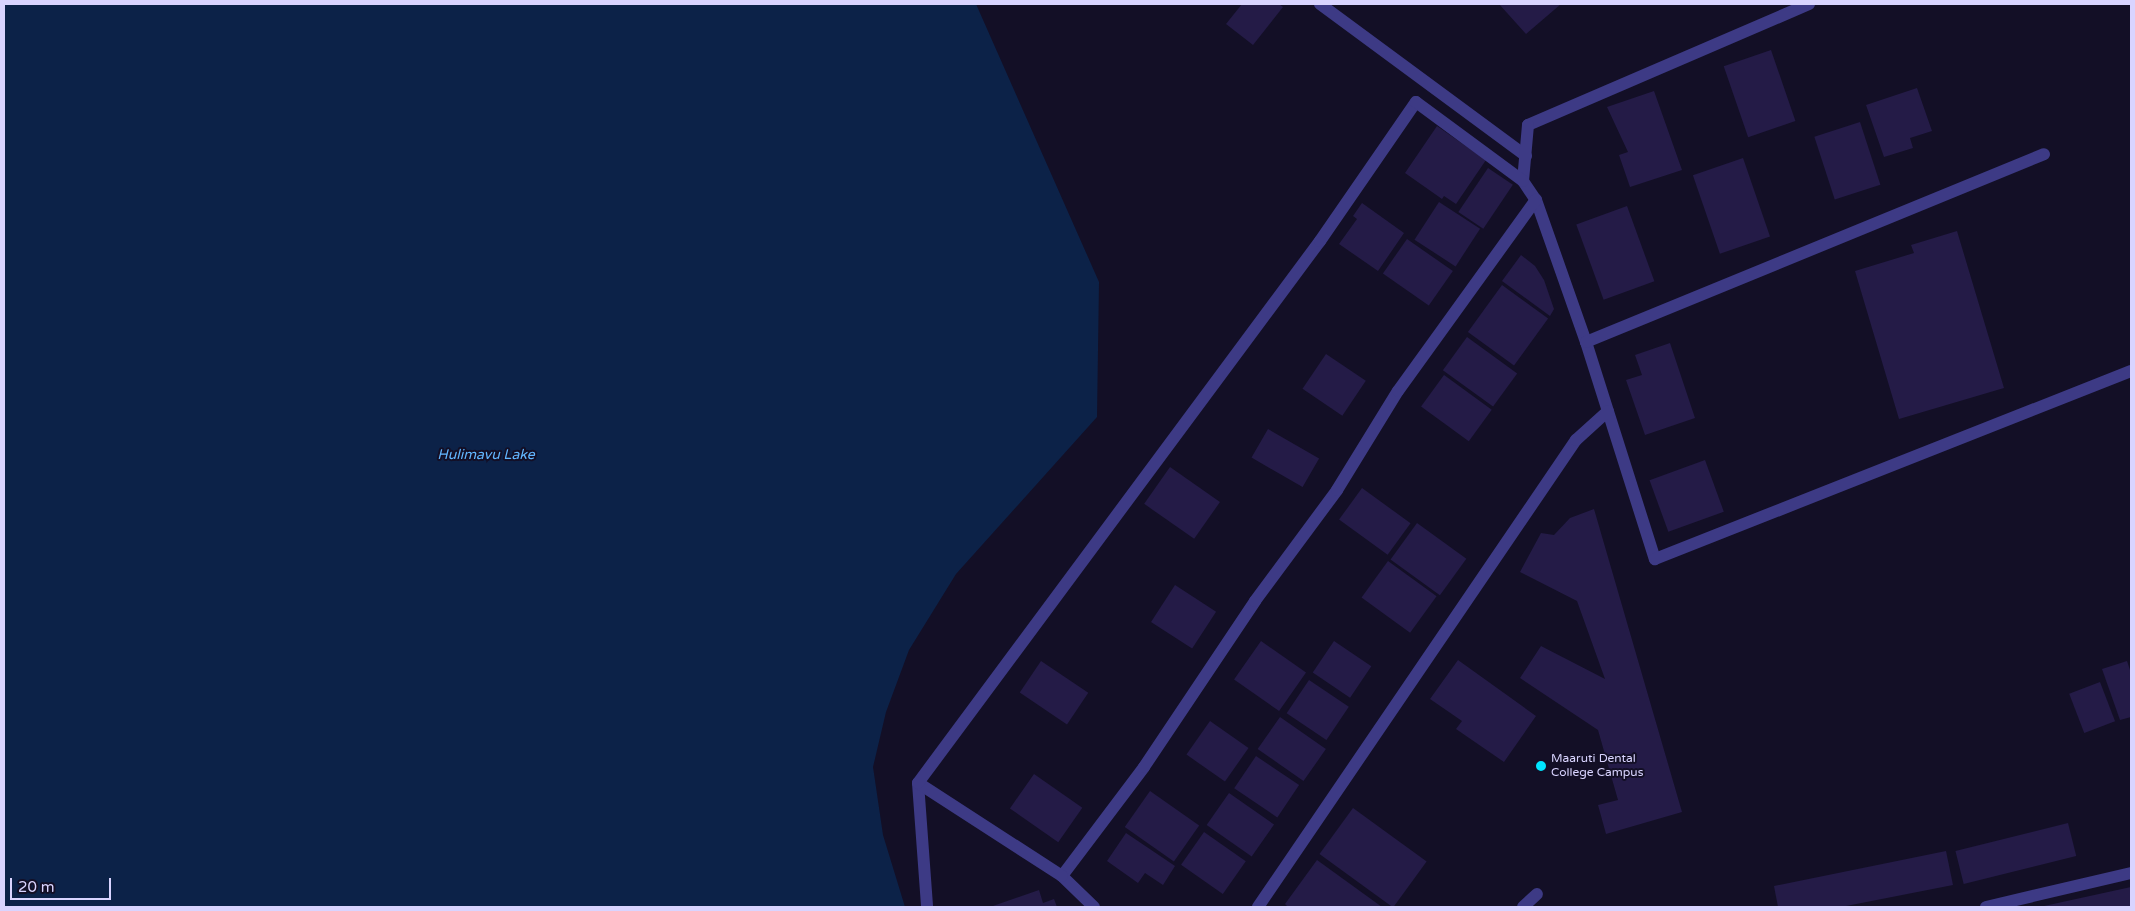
<!DOCTYPE html>
<style>
body{margin:0}
#map{position:relative;width:2135px;height:911px;overflow:hidden;background:#130f26;font-family:"Varela Round",sans-serif}
div>[style]{position:absolute}
.water>*{inset:0;background:#0c2248}
.building>*{inset:0;background:#241b47;transform-origin:0 0}
.service>*{height:12px;margin:-6px;padding:0 6px;transform-origin:6px;border-radius:6px;background:#3d3a85}
.minor>*{height:12px;margin:-6px;padding:0 6px;transform-origin:6px;border-radius:6px;background:#3d3a85}
.dots>*{width:14px;height:14px;translate:-50% -50%;box-sizing:border-box;border:2px solid #130f26;border-radius:50%}
span{translate:-50% -50%;white-space:nowrap;text-align:center;line-height:1.15;-webkit-text-stroke:4px #130f26;paint-order:stroke}
.poi-label{font-size:12px;color:#d9d4ff}
.left{translate:0 -50%;text-align:left}
.water-label{font-size:14px;color:#62b6ff;font-style:italic}
.frame{position:absolute;inset:0;border:5px solid #d9d4ff;pointer-events:none}
.scale{position:absolute;left:10px;top:878px;width:101px;height:22px;box-sizing:border-box;border:2px solid #d9d4ff;border-top:0;padding-left:6px;font-size:15px;line-height:18px;white-space:nowrap;color:#d9d4ff;-webkit-text-stroke:4px #130f26;paint-order:stroke}
</style>
<div id="map">
<div class="water">
<i style="clip-path:polygon(4px 4px,976px 4px,1099px 282px,1097px 417px,956px 574px,909px 650px,886px 712px,873px 767px,883px 835px,905px 907px,4px 907px)"></i>
</div>
<div class="building">
<i style="clip-path:polygon(1242px 4px,1279px 4px,1283px 7px,1253px 45px,1226px 24px)"></i>
<i style="clip-path:polygon(1499px 4px,1561px 4px,1526px 34px)"></i>
<i style="left:1771px;top:50px;width:75px;height:50px;rotate:71deg"></i>
<i style="clip-path:polygon(1917px 88px,1932px 131px,1910px 138px,1913px 148px,1884px 157px,1866px 105px)"></i>
<i style="clip-path:polygon(1654px 91px,1682px 170px,1630px 187px,1619px 155px,1628px 152px,1607px 107px)"></i>
<i style="left:1860px;top:122px;width:66px;height:48px;rotate:72deg"></i>
<i style="clip-path:polygon(1437px 126px,1486px 160px,1456px 204px,1444px 196px,1442px 199px,1405px 173px)"></i>
<i style="left:1743px;top:158px;width:83px;height:53px;rotate:71deg"></i>
<i style="left:1488px;top:168px;width:30px;height:53px;rotate:34deg"></i>
<i style="left:1439px;top:202px;width:49px;height:45px;rotate:33deg"></i>
<i style="clip-path:polygon(1362px 203px,1404px 233px,1378px 271px,1339px 244px,1357px 219px,1353px 216px)"></i>
<i style="left:1627px;top:206px;width:80px;height:54px;rotate:70deg"></i>
<i style="clip-path:polygon(1957px 231px,2004px 388px,1899px 419px,1855px 271px,1914px 253px,1911px 245px)"></i>
<i style="left:1407px;top:239px;width:56px;height:42px;rotate:35deg"></i>
<i style="clip-path:polygon(1521px 255px,1535px 266px,1544px 280px,1554px 309px,1550px 316px,1502px 281px)"></i>
<i style="left:1502px;top:285px;width:57px;height:58px;rotate:36deg"></i>
<i style="left:1467px;top:337px;width:62px;height:41px;rotate:36deg"></i>
<i style="clip-path:polygon(1670px 343px,1695px 418px,1645px 435px,1626px 380px,1642px 375px,1635px 355px)"></i>
<i style="left:1326px;top:354px;width:48px;height:42px;rotate:34deg"></i>
<i style="left:1444px;top:375px;width:59px;height:39px;rotate:36deg"></i>
<i style="left:1268px;top:429px;width:59px;height:33px;rotate:30deg"></i>
<i style="left:1705px;top:460px;width:55px;height:59px;rotate:70deg"></i>
<i style="left:1170px;top:467px;width:61px;height:45px;rotate:35deg"></i>
<i style="left:1362px;top:488px;width:60px;height:39px;rotate:36deg"></i>
<i style="clip-path:polygon(1594px 509px,1682px 812px,1606px 834px,1598px 805px,1618px 800px,1598px 730px,1520px 678px,1541px 646px,1605px 679px,1577px 601px,1520px 572px,1541px 533px,1554px 535px,1570px 518px)"></i>
<i style="left:1417px;top:523px;width:61px;height:45px;rotate:36deg"></i>
<i style="left:1388px;top:561px;width:60px;height:45px;rotate:36deg"></i>
<i style="left:1175px;top:585px;width:49px;height:44px;rotate:33deg"></i>
<i style="left:1261px;top:641px;width:55px;height:47px;rotate:35deg"></i>
<i style="left:1334px;top:641px;width:45px;height:38px;rotate:34deg"></i>
<i style="clip-path:polygon(1458px 660px,1536px 716px,1504px 762px,1456px 729px,1462px 721px,1430px 699px)"></i>
<i style="left:1041px;top:661px;width:57px;height:38px;rotate:34deg"></i>
<i style="clip-path:polygon(2127px 661px,2131px 673px,2131px 717px,2120px 720px,2102px 669px)"></i>
<i style="left:1309px;top:680px;width:48px;height:40px;rotate:34deg"></i>
<i style="left:2100px;top:682px;width:42px;height:33px;rotate:69deg"></i>
<i style="left:1280px;top:717px;width:56px;height:39px;rotate:35deg"></i>
<i style="left:1210px;top:721px;width:47px;height:41px;rotate:35deg"></i>
<i style="left:1256px;top:756px;width:52px;height:39px;rotate:34deg"></i>
<i style="left:1034px;top:774px;width:59px;height:42px;rotate:35deg"></i>
<i style="left:1150px;top:791px;width:60px;height:44px;rotate:35deg"></i>
<i style="left:1229px;top:793px;width:55px;height:39px;rotate:35deg"></i>
<i style="left:1353px;top:808px;width:91px;height:57px;rotate:36deg"></i>
<i style="left:2068px;top:823px;width:34px;height:116px;rotate:76deg"></i>
<i style="left:1204px;top:832px;width:51px;height:40px;rotate:35deg"></i>
<i style="clip-path:polygon(1126px 833px,1175px 866px,1163px 885px,1145px 873px,1138px 883px,1107px 861px)"></i>
<i style="clip-path:polygon(1946px 851px,1953px 885px,1841px 907px,1778px 907px,1774px 886px)"></i>
<i style="clip-path:polygon(1317px 860px,1382px 907px,1288px 907px,1285px 904px)"></i>
<i style="clip-path:polygon(2131px 887px,2131px 907px,2044px 907px,2044px 906px)"></i>
<i style="clip-path:polygon(1039px 890px,1043px 903px,1054px 899px,1057px 907px,990px 907px)"></i>
</div>
<div class="service">
<i style="left:1320px;top:4px;width:256px;rotate:36.4deg"></i>
<i style="left:1523px;top:907px;width:19px;rotate:-43deg"></i>
<i style="left:1986px;top:907px;width:149px;rotate:-13.2deg"></i>
</div>
<div class="minor">
<i style="left:1809px;top:4px;width:306px;rotate:156.7deg"></i>
<i style="left:1528px;top:125px;width:56px;rotate:95.1deg"></i>
<i style="left:1523px;top:181px;width:23px;rotate:56deg"></i>
<i style="left:1536px;top:200px;width:151px;rotate:70.6deg"></i>
<i style="left:1586px;top:342px;width:228px;rotate:72.4deg"></i>
<i style="left:1655px;top:559px;width:512px;rotate:-21.55deg"></i>
<i style="left:1586px;top:342px;width:495px;rotate:-22.3deg"></i>
<i style="left:918px;top:783px;width:124px;rotate:85.8deg"></i>
<i style="left:1062px;top:876px;width:136px;rotate:-53deg"></i>
<i style="left:1144px;top:767px;width:200px;rotate:-56.2deg"></i>
<i style="left:1255px;top:601px;width:138px;rotate:-53.5deg"></i>
<i style="left:1337px;top:490px;width:116px;rotate:-58.4deg"></i>
<i style="left:1398px;top:391px;width:236px;rotate:-54.2deg"></i>
<i style="left:1094px;top:907px;width:45px;rotate:-135.9deg"></i>
<i style="left:1062px;top:876px;width:171px;rotate:-147.1deg"></i>
<i style="left:918px;top:783px;width:675px;rotate:-53.44deg"></i>
<i style="left:1320px;top:241px;width:169px;rotate:-55.4deg"></i>
<i style="left:1416px;top:102px;width:133px;rotate:36.4deg"></i>
<i style="left:1258px;top:907px;width:565px;rotate:-55.75deg"></i>
<i style="left:1576px;top:440px;width:43px;rotate:-42.2deg"></i>
</div>
<div class="dots">
<i style="left:1541px;top:766px;background:#00e5ff"></i>
</div>
<div class="poi-label">
<span class="left" style="left:1551px;top:766px">Maaruti Dental<br>College Campus</span>
</div>
<div class="water-label">
<span style="left:486px;top:455px">Hulimavu Lake</span>
</div>
<div class="frame"></div>
<div class="scale">20 m</div>
</div>
